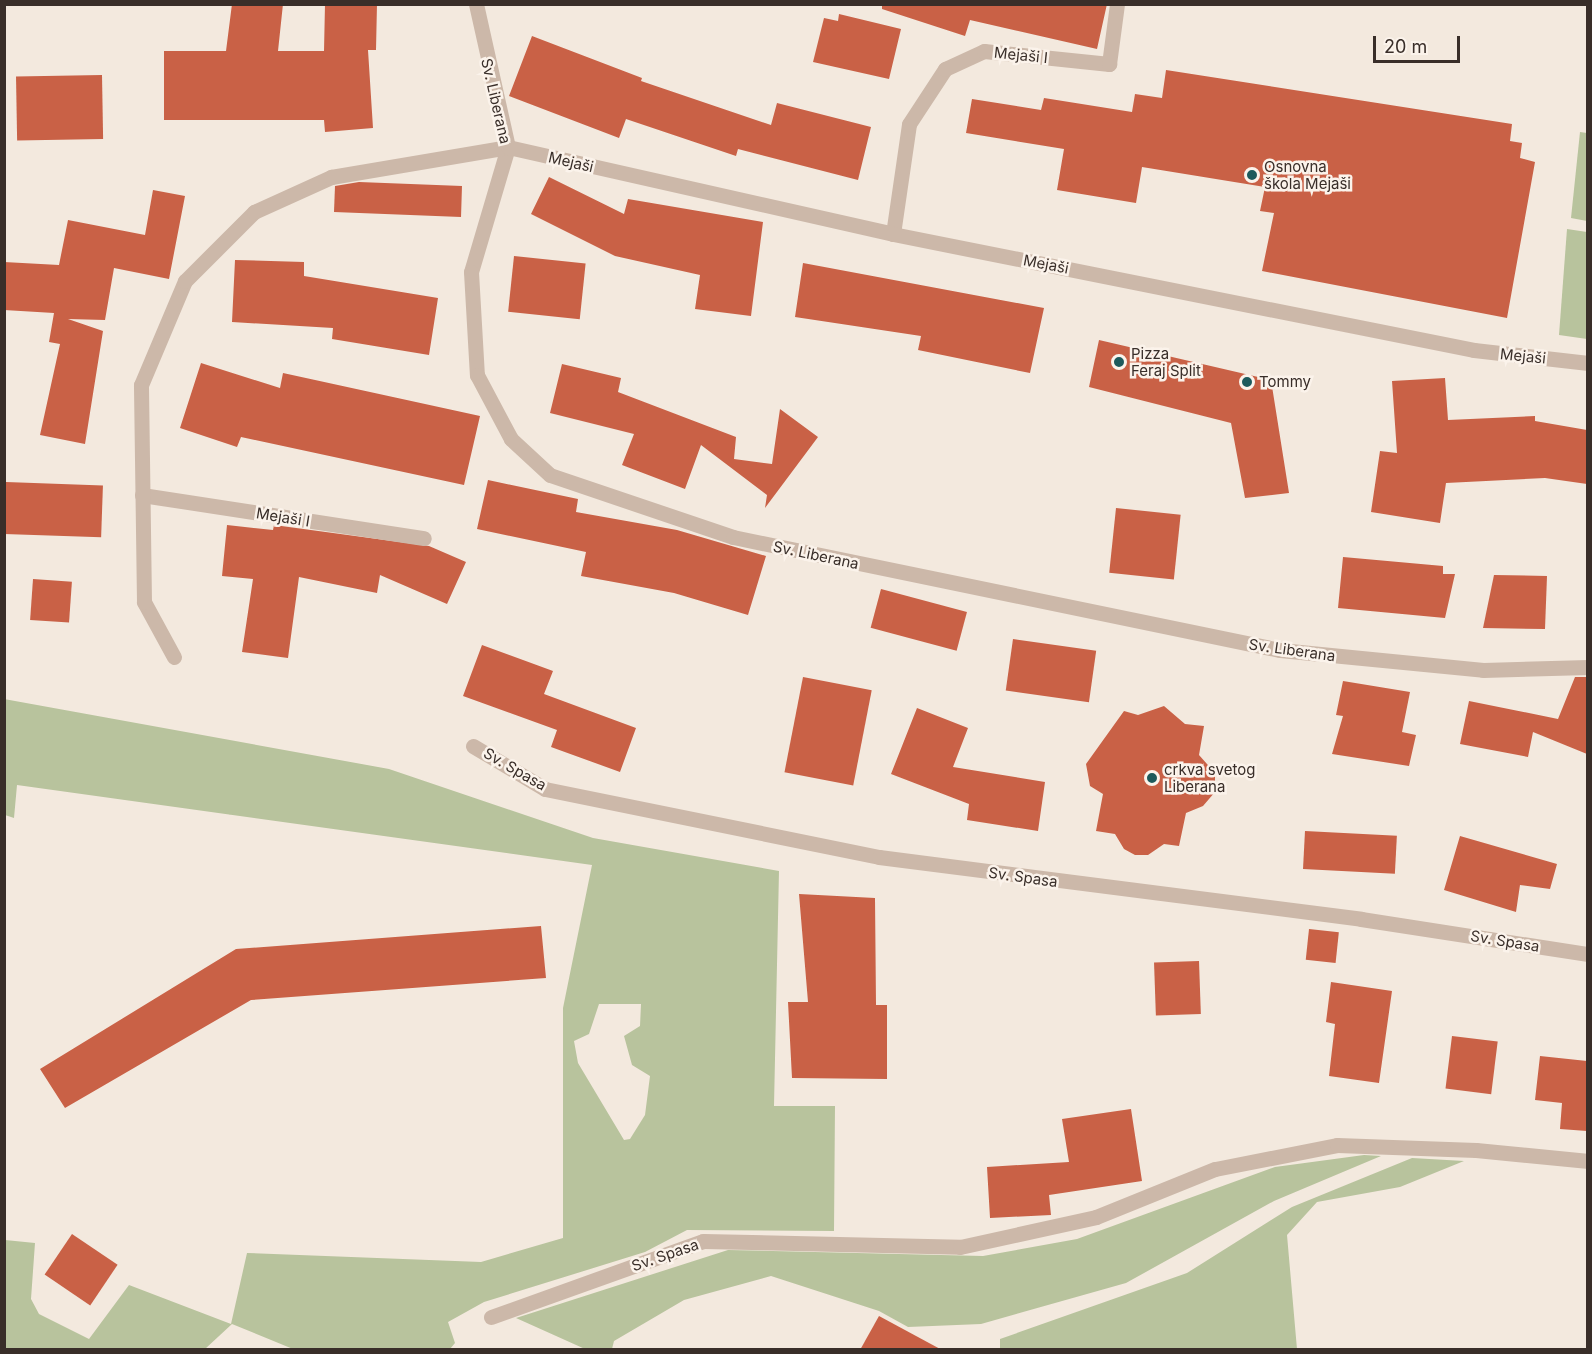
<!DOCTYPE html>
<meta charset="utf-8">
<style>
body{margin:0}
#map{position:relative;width:1592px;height:1354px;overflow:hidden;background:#f3e9de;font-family:Inter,sans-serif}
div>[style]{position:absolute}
.green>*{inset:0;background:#b8c39d}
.building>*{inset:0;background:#c96146;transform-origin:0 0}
.street>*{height:15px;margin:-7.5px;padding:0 7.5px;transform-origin:7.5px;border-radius:7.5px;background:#ccb8a9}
.dots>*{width:16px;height:16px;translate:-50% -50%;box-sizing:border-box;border:3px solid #fbf3eb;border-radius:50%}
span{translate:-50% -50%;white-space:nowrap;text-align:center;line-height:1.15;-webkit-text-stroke:5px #fbf3eb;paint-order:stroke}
.street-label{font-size:15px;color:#392e29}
.poi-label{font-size:15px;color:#392e29}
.left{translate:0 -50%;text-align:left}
.frame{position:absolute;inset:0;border:6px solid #392e29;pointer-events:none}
.scale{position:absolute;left:1373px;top:36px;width:87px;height:27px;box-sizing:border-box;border:3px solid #392e29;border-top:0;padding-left:8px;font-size:18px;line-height:21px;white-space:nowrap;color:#392e29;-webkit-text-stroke:4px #fbf3eb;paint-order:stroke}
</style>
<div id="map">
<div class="green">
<i style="clip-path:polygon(1580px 132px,1587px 133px,1587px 221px,1571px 218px)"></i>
<i style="clip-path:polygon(1567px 229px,1587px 232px,1587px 339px,1559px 335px)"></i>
<i style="clip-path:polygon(evenodd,4px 699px,389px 769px,593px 838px,779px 871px,774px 1106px,835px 1106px,834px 1231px,687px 1230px,645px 1252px,484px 1302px,448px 1322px,455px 1343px,450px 1349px,293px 1349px,232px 1324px,205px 1349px,5px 1349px,5px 1240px,35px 1243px,31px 1299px,39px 1314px,89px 1339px,129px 1285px,231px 1324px,247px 1253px,481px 1262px,563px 1238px,563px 1008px,592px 865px,17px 785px,14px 818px,5px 815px,4px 699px,599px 1004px,641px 1004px,640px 1026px,624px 1036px,632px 1065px,650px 1076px,645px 1115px,630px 1139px,624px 1140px,578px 1063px,574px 1041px,589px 1034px,599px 1004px)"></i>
<i style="clip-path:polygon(1364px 1155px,1381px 1156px,1274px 1201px,1126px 1283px,981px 1324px,908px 1327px,879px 1311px,771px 1276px,684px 1300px,614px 1341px,612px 1349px,585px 1349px,516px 1318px,728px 1250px,983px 1256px,1077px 1239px,1275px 1167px)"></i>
<i style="clip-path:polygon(1412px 1158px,1464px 1161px,1400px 1187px,1317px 1202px,1287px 1235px,1297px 1349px,1000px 1349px,1000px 1339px,1187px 1273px,1292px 1207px)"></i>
</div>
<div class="building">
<i style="clip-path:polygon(232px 4px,283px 4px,278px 51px,324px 51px,325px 4px,377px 4px,376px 50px,368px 50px,373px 128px,325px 132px,324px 120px,164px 120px,164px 51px,226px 51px)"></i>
<i style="clip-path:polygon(882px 4px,1107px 4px,1097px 49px,970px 20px,965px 36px,882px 9px)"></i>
<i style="clip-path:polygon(839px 14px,901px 29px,889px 79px,813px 62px,824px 18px,838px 21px)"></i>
<i style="clip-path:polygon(532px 36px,642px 78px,641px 81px,771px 125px,777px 103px,871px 127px,858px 180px,738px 149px,736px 156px,626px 119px,619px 138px,509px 96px)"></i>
<i style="clip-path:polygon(1166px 70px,1512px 124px,1510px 141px,1522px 143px,1520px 158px,1535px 162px,1507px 318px,1262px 271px,1274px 213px,1260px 211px,1265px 187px,1142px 167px,1136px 203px,1057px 190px,1064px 149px,966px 133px,972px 99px,1041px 110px,1044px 98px,1132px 112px,1135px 94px,1162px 98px)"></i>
<i style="left:102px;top:75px;width:64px;height:86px;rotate:89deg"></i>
<i style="clip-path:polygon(549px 177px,624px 214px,628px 199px,763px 222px,751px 316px,695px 309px,700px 275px,615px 256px,531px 214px)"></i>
<i style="clip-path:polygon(359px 182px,462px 186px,461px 217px,334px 212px,335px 186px)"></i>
<i style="clip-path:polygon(153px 190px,185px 196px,169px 279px,114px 268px,105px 320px,68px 319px,103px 331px,85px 444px,40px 435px,60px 344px,49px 342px,54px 313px,4px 310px,4px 262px,59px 265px,68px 220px,145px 235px)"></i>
<i style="left:514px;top:256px;width:72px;height:56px;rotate:6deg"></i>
<i style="clip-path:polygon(235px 260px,304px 262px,304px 276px,438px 298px,429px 355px,332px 339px,333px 328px,232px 322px)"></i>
<i style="clip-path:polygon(803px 263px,1044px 308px,1030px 373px,918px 350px,921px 336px,795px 317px)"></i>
<i style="clip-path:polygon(1099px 340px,1271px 380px,1289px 493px,1245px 498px,1231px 423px,1089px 387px)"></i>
<i style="clip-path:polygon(201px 363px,280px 388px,283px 373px,480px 416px,464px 485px,241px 437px,237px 447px,180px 428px)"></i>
<i style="clip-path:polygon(562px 364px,621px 378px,618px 392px,736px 437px,734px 459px,772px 464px,780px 409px,818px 437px,765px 508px,767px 495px,701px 445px,685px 489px,622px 465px,634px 434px,550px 413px)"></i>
<i style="clip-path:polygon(1445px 378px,1448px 420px,1535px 416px,1535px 421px,1587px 430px,1587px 484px,1545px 478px,1446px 483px,1440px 523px,1371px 512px,1380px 451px,1397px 453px,1392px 381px)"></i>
<i style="clip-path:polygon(488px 480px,578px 499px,576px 512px,677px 530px,766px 556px,748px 615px,674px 593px,581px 576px,586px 552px,477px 529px)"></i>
<i style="left:6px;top:482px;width:97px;height:52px;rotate:2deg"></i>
<i style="left:1116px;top:508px;width:65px;height:65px;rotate:6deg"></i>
<i style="clip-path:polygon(227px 525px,273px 530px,274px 525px,429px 546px,466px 562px,447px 604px,380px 575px,377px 593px,299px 577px,288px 658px,242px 652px,253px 579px,222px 576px)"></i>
<i style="clip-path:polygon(1343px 557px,1443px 566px,1443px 574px,1455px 574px,1445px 618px,1338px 608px)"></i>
<i style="clip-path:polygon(1494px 575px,1547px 576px,1545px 629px,1483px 628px)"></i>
<i style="left:33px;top:579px;width:39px;height:41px;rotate:4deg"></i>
<i style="left:881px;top:589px;width:89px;height:40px;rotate:15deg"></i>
<i style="left:1013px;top:639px;width:84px;height:52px;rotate:8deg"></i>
<i style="clip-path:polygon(482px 645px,553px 671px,544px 694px,636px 728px,620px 772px,551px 747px,557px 730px,463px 696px)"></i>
<i style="left:803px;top:677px;width:70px;height:97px;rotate:11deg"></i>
<i style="clip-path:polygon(1575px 677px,1587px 677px,1587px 754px,1533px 732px,1528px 757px,1460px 744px,1469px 701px,1558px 719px)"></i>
<i style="clip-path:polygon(1343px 681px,1410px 692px,1402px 732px,1416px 735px,1409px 766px,1332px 754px,1343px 716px,1336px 715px)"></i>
<i style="clip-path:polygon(1164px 706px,1185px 724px,1204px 726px,1199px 755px,1215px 773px,1215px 792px,1203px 806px,1186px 813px,1179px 846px,1164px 844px,1148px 855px,1135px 855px,1124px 849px,1115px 834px,1096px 831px,1103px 794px,1090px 786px,1086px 764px,1124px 711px,1138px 715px)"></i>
<i style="clip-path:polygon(917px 708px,968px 728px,953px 767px,1045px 782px,1038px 831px,967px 820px,969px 804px,891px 774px)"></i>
<i style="left:1305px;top:831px;width:92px;height:38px;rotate:3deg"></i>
<i style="clip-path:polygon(1460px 836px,1557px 864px,1550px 889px,1520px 885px,1516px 912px,1444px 890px)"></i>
<i style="clip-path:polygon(799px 894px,875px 898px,876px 1005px,887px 1005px,887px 1079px,792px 1078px,788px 1002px,808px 1002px)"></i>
<i style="clip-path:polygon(541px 926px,546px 978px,251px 1000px,65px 1108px,40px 1069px,236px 949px)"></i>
<i style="left:1309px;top:929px;width:30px;height:31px;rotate:6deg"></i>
<i style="left:1199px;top:961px;width:53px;height:45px;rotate:88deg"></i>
<i style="clip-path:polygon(1331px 982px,1392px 991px,1379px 1083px,1329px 1076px,1335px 1024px,1326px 1022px)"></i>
<i style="left:1452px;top:1036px;width:46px;height:53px;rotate:7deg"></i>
<i style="clip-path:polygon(1540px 1056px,1587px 1061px,1587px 1131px,1560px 1129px,1562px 1103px,1535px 1100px)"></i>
<i style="clip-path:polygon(1131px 1109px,1142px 1181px,1049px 1195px,1051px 1215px,990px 1218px,987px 1167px,1069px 1162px,1062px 1119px)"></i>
<i style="left:72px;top:1234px;width:55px;height:49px;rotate:34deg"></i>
<i style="clip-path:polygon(879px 1316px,942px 1350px,860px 1350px)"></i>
</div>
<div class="street">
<i style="left:476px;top:4px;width:147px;rotate:77.4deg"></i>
<i style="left:508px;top:147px;width:130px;rotate:106.5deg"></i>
<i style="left:471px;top:272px;width:103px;rotate:86.7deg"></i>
<i style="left:477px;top:375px;width:72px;rotate:62deg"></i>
<i style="left:511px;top:439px;width:53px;rotate:42.7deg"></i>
<i style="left:550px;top:475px;width:193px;rotate:18.7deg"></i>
<i style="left:733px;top:537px;width:559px;rotate:11.67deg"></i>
<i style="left:1280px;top:650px;width:204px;rotate:5.6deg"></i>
<i style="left:1483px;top:670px;width:105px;rotate:-1.6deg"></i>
<i style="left:893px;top:234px;width:111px;rotate:-81.7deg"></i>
<i style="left:909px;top:124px;width:66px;rotate:-56.8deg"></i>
<i style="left:945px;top:69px;width:43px;rotate:-24.8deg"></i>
<i style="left:984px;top:51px;width:126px;rotate:5.9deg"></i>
<i style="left:1109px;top:64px;width:61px;rotate:-82.4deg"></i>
<i style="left:142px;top:495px;width:285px;rotate:8.7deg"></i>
<i style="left:174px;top:657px;width:63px;rotate:-118.6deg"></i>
<i style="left:144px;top:602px;width:217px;rotate:-90.8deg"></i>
<i style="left:141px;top:385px;width:113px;rotate:-67.1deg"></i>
<i style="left:185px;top:281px;width:98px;rotate:-45deg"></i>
<i style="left:254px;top:212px;width:85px;rotate:-24.4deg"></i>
<i style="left:331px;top:177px;width:180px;rotate:-9.6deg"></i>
<i style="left:508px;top:147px;width:395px;rotate:12.7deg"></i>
<i style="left:893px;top:234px;width:592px;rotate:11.29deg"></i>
<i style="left:1474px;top:350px;width:115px;rotate:6.5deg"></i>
<i style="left:473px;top:746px;width:84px;rotate:30.8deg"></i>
<i style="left:545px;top:789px;width:341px;rotate:11.5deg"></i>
<i style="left:879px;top:857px;width:486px;rotate:7.3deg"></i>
<i style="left:1361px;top:919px;width:230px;rotate:8.8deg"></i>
<i style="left:491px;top:1317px;width:225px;rotate:-19.7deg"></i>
<i style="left:703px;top:1241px;width:257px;rotate:1.3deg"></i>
<i style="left:960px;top:1247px;width:139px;rotate:-12.4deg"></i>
<i style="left:1096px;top:1217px;width:128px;rotate:-22deg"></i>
<i style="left:1215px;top:1169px;width:124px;rotate:-11.1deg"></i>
<i style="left:1337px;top:1145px;width:139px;rotate:2.1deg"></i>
<i style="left:1476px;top:1150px;width:113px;rotate:5.6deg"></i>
</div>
<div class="dots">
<i style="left:1252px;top:175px;background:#1d5a5c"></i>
<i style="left:1119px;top:362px;background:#1d5a5c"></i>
<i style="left:1247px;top:382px;background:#1d5a5c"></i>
<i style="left:1152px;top:778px;background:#1d5a5c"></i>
</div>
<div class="street-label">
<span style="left:1021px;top:55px;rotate:6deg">Mejaši I</span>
<span style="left:496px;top:101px;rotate:77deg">Sv. Liberana</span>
<span style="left:571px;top:162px;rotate:13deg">Mejaši</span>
<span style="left:1046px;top:264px;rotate:11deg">Mejaši</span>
<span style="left:1523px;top:356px;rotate:6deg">Mejaši</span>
<span style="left:283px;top:517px;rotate:9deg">Mejaši I</span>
<span style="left:816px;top:555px;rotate:12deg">Sv. Liberana</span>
<span style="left:1292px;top:650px;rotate:8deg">Sv. Liberana</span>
<span style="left:515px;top:769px;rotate:30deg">Sv. Spasa</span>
<span style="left:1023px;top:877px;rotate:8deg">Sv. Spasa</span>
<span style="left:1505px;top:941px;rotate:9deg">Sv. Spasa</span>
<span style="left:665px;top:1255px;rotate:-19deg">Sv. Spasa</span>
</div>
<div class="poi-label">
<span class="left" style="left:1264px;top:175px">Osnovna<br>škola Mejaši</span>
<span class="left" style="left:1131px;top:362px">Pizza<br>Feraj Split</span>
<span class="left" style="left:1259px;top:382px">Tommy</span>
<span class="left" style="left:1164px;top:778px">crkva svetog<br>Liberana</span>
</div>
<div class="frame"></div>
<div class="scale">20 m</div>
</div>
